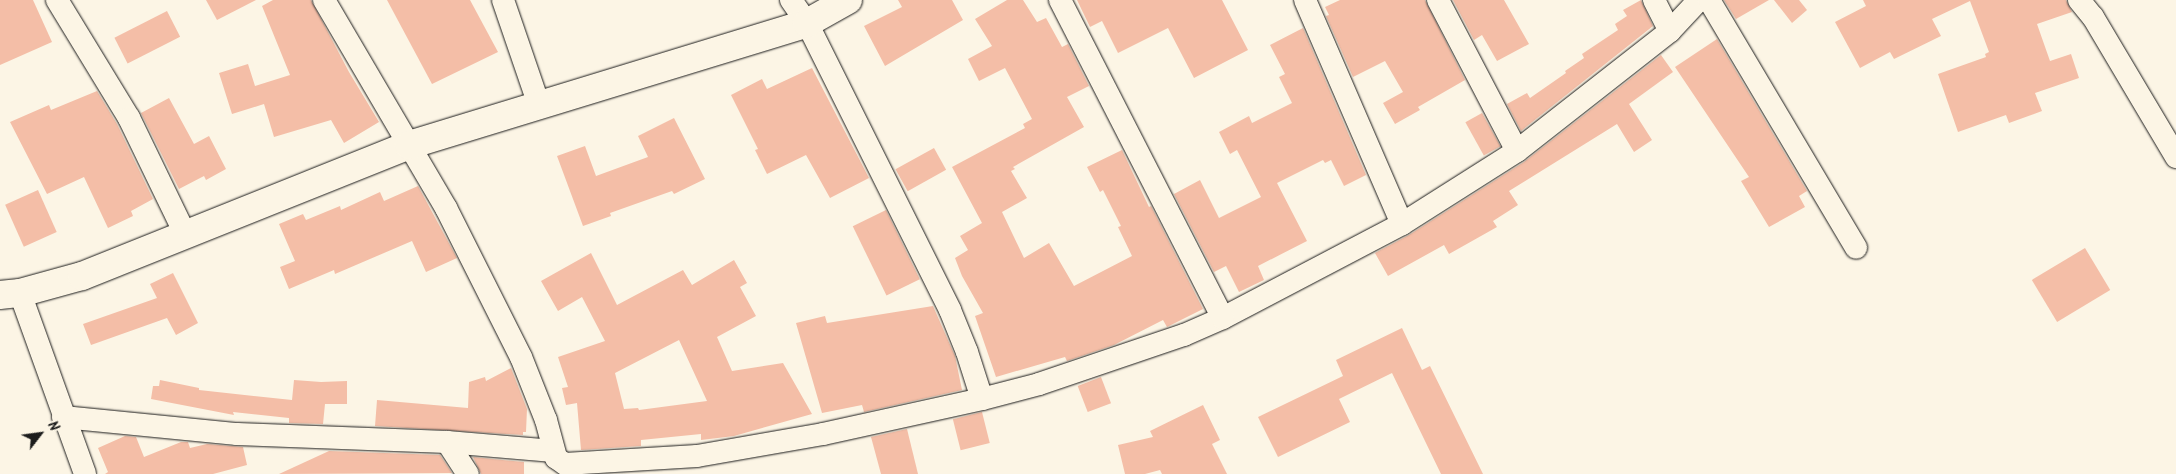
<!DOCTYPE html>
<style>
body{margin:0}
#map{position:relative;width:2176px;height:474px;overflow:hidden;background:#fcf5e5;font-family:Kalam,sans-serif}
div>[style]{position:absolute}
.building>*{inset:0;background:#f4bea7;transform-origin:0 0}
.roads{filter:drop-shadow(0 0 1px #1c1c1c) drop-shadow(0 0 1px #1c1c1c)}
.minor>*{height:22px;margin:-11px;padding:0 11px;transform-origin:11px;border-radius:11px;background:#fcf5e5}
.primary>*{height:28px;margin:-14px;padding:0 14px;transform-origin:14px;border-radius:14px;background:#fcf5e5}
span{translate:-50% -50%;white-space:nowrap;text-align:center;line-height:1.15;-webkit-text-stroke:4.5px #fcf5e5;paint-order:stroke}
.north{position:absolute;left:15px;top:409px;width:50px;height:50px;-webkit-text-stroke:4px #fcf5e5;paint-order:stroke;rotate:60deg;font-size:14px;font-weight:700;line-height:20px;text-align:center;color:#1c1c1c}
.north::after{content:'';display:block;margin:auto;width:18px;height:22px;background:#1c1c1c;clip-path:polygon(50% 0,100% 100%,50% 72%,0 100%)}
</style>
<div id="map">
<div class="building">
<i style="clip-path:polygon(0 0,33px 0,52px 42px,0 65px)"></i>
<i style="clip-path:polygon(206px 0,256px 0,217px 20px)"></i>
<i style="clip-path:polygon(273px 0,311px 0,349px 72px,379px 122px,344px 143px,331px 120px,274px 137px,264px 104px,232px 114px,219px 73px,248px 64px,255px 86px,290px 75px,262px 6px)"></i>
<i style="clip-path:polygon(387px 0,470px 0,498px 52px,432px 84px)"></i>
<i style="clip-path:polygon(898px 0,952px 0,963px 20px,885px 66px,864px 26px,902px 7px)"></i>
<i style="clip-path:polygon(1007px 0,1023px 0,1037px 22px,1046px 18px,1062px 47px,1068px 44px,1089px 86px,1067px 97px,1084px 127px,1013px 167px,1015px 169px,1011px 171px,1027px 198px,1002px 212px,1024px 258px,1049px 243px,1074px 286px,1132px 256px,1118px 227px,1121px 226px,1103px 190px,1100px 192px,1087px 167px,1122px 150px,1149px 207px,1151px 206px,1203px 309px,1167px 327px,1163px 320px,1114px 345px,1067px 361px,1065px 357px,996px 377px,975px 316px,983px 313px,962px 276px,955px 258px,968px 250px,960px 236px,982px 223px,952px 167px,1025px 128px,1023px 124px,1032px 119px,1005px 68px,979px 81px,968px 59px,992px 46px,975px 19px)"></i>
<i style="clip-path:polygon(1077px 0,1222px 0,1248px 50px,1194px 78px,1168px 28px,1118px 53px,1102px 21px,1090px 27px)"></i>
<i style="clip-path:polygon(1340px 0,1425px 0,1465px 80px,1418px 107px,1420px 110px,1395px 124px,1383px 103px,1403px 92px,1385px 61px,1353px 77px,1326px 16px,1329px 15px,1325px 7px)"></i>
<i style="clip-path:polygon(1453px 0,1504px 0,1529px 44px,1497px 61px,1482px 35px,1474px 40px)"></i>
<i style="clip-path:polygon(1641px 0,1653px 26px,1521px 131px,1507px 104px,1527px 93px,1530px 98px,1566px 73px,1565px 71px,1584px 58px,1582px 54px,1618px 30px,1615px 24px,1627px 16px,1623px 10px)"></i>
<i style="clip-path:polygon(1724px 0,1769px 0,1736px 19px)"></i>
<i style="clip-path:polygon(1774px 0,1799px 0,1807px 10px,1792px 23px)"></i>
<i style="clip-path:polygon(1863px 0,2066px 0,2072px 12px,2037px 24px,2050px 61px,2071px 54px,2079px 78px,2035px 93px,2042px 111px,2009px 123px,2006px 115px,1958px 132px,1938px 74px,1986px 57px,1985px 54px,1989px 52px,1970px 1px,1932px 19px,1941px 36px,1894px 59px,1890px 52px,1860px 68px,1835px 22px,1866px 6px)"></i>
<i style="left:167px;top:11px;width:29px;height:59px;rotate:63deg"></i>
<i style="clip-path:polygon(1303px 28px,1366px 175px,1344px 186px,1331px 160px,1325px 163px,1323px 160px,1277px 183px,1307px 241px,1258px 266px,1264px 280px,1239px 292px,1226px 266px,1214px 272px,1174px 194px,1200px 180px,1219px 218px,1261px 197px,1237px 150px,1230px 154px,1219px 132px,1249px 116px,1252px 123px,1292px 103px,1279px 77px,1285px 74px,1270px 45px)"></i>
<i style="clip-path:polygon(1717px 39px,1807px 191px,1799px 196px,1805px 207px,1769px 227px,1741px 181px,1749px 177px,1675px 67px)"></i>
<i style="clip-path:polygon(1661px 55px,1673px 72px,1629px 104px,1652px 140px,1634px 152px,1617px 124px,1509px 191px,1518px 205px,1493px 221px,1497px 227px,1449px 254px,1444px 245px,1388px 276px,1375px 253px,1409px 235px,1524px 162px)"></i>
<i style="clip-path:polygon(812px 68px,869px 178px,830px 198px,806px 155px,767px 174px,755px 150px,758px 149px,731px 95px,762px 79px,767px 89px)"></i>
<i style="clip-path:polygon(97px 91px,117px 124px,153px 199px,131px 211px,133px 216px,108px 228px,84px 177px,47px 194px,10px 122px,49px 105px,51px 110px)"></i>
<i style="clip-path:polygon(169px 98px,194px 144px,209px 136px,226px 169px,206px 180px,204px 176px,179px 189px,141px 113px)"></i>
<i style="left:1482px;top:113px;width:38px;height:19px;rotate:61deg"></i>
<i style="clip-path:polygon(674px 118px,705px 179px,674px 194px,672px 191px,610px 213px,611px 216px,583px 226px,557px 156px,585px 146px,596px 176px,648px 157px,638px 136px)"></i>
<i style="left:934px;top:148px;width:25px;height:44px;rotate:61deg"></i>
<i style="clip-path:polygon(418px 186px,457px 258px,426px 272px,412px 241px,335px 274px,334px 270px,289px 289px,280px 267px,295px 261px,279px 224px,303px 214px,306px 220px,340px 206px,341px 210px,380px 192px,384px 201px)"></i>
<i style="left:38px;top:190px;width:46px;height:36px;rotate:66deg"></i>
<i style="left:886px;top:210px;width:77px;height:37px;rotate:64deg"></i>
<i style="left:2085px;top:248px;width:49px;height:62px;rotate:59deg"></i>
<i style="clip-path:polygon(evenodd,591px 253px,617px 305px,683px 270px,692px 285px,734px 260px,747px 283px,740px 287px,756px 316px,717px 337px,732px 371px,783px 363px,812px 414px,734px 436px,701px 440px,701px 434px,641px 440px,641px 446px,581px 450px,577px 403px,566px 405px,562px 388px,568px 387px,558px 357px,605px 341px,582px 297px,558px 311px,541px 281px,591px 253px,679px 340px,707px 401px,639px 410px,638px 408px,624px 409px,615px 373px,679px 340px)"></i>
<i style="clip-path:polygon(173px 273px,198px 323px,176px 335px,167px 318px,91px 345px,83px 324px,157px 298px,150px 284px)"></i>
<i style="clip-path:polygon(933px 306px,955px 356px,962px 390px,864px 412px,862px 405px,822px 413px,796px 323px,825px 316px,827px 323px)"></i>
<i style="clip-path:polygon(1402px 328px,1422px 370px,1430px 366px,1483px 474px,1441px 474px,1392px 373px,1339px 399px,1350px 422px,1278px 457px,1258px 417px,1343px 376px,1336px 360px)"></i>
<i style="clip-path:polygon(511px 368px,527px 409px,526px 432px,523px 432px,523px 435px,375px 426px,377px 400px,468px 408px,469px 382px,485px 377px,486px 381px)"></i>
<i style="left:1101px;top:377px;width:28px;height:25px;rotate:69deg"></i>
<i style="clip-path:polygon(160px 380px,199px 388px,199px 390px,292px 400px,294px 380px,321px 382px,347px 381px,347px 404px,325px 404px,323px 424px,289px 423px,289px 418px,233px 412px,234px 415px,151px 399px,153px 386px,159px 386px)"></i>
<i style="clip-path:polygon(1203px 405px,1220px 440px,1212px 444px,1227px 474px,1162px 474px,1160px 470px,1145px 474px,1125px 474px,1118px 445px,1153px 437px,1150px 431px)"></i>
<i style="left:982px;top:412px;width:32px;height:30px;rotate:76deg"></i>
<i style="clip-path:polygon(907px 429px,918px 474px,881px 474px,871px 437px)"></i>
<i style="clip-path:polygon(125px 436px,136px 437px,144px 457px,181px 442px,188px 442px,190px 448px,207px 444px,243px 447px,247px 465px,213px 474px,105px 474px,108px 472px,98px 448px)"></i>
<i style="clip-path:polygon(329px 451px,440px 455px,452px 473px,279px 474px)"></i>
<i style="clip-path:polygon(473px 457px,524px 462px,524px 474px,481px 474px)"></i>
</div>
<div class="roads">
<div class="minor">
<i style="left:57px;top:0;width:138px;rotate:58.6deg"></i>
<i style="left:129px;top:118px;width:129px;rotate:64.2deg"></i>
<i style="left:324px;top:0;width:241px;rotate:59.6deg"></i>
<i style="left:446px;top:208px;width:167px;rotate:63.3deg"></i>
<i style="left:521px;top:357px;width:68px;rotate:68.4deg"></i>
<i style="left:546px;top:420px;width:39px;rotate:75deg"></i>
<i style="left:556px;top:458px;width:11px;rotate:34deg"></i>
<i style="left:565px;top:464px;width:132px;rotate:-3.5deg"></i>
<i style="left:697px;top:456px;width:128px;rotate:-9.9deg"></i>
<i style="left:823px;top:434px;width:163px;rotate:-12.4deg"></i>
<i style="left:982px;top:399px;width:59px;rotate:-14.7deg"></i>
<i style="left:1039px;top:384px;width:153px;rotate:-18.7deg"></i>
<i style="left:1184px;top:335px;width:43px;rotate:-23.6deg"></i>
<i style="left:1223px;top:318px;width:202px;rotate:-27.7deg"></i>
<i style="left:1402px;top:224px;width:136px;rotate:-32.4deg"></i>
<i style="left:1517px;top:151px;width:194px;rotate:-38.1deg"></i>
<i style="left:1670px;top:31px;width:42px;rotate:-46.9deg"></i>
<i style="left:503px;top:0;width:111px;rotate:71.1deg"></i>
<i style="left:791px;top:0;width:28px;rotate:55deg"></i>
<i style="left:807px;top:23px;width:321px;rotate:63.5deg"></i>
<i style="left:950px;top:310px;width:45px;rotate:68deg"></i>
<i style="left:967px;top:352px;width:49px;rotate:72.3deg"></i>
<i style="left:1060px;top:0;width:357px;rotate:62.9deg"></i>
<i style="left:1305px;top:0;width:244px;rotate:66.6deg"></i>
<i style="left:1438px;top:0;width:170px;rotate:62.4deg"></i>
<i style="left:1654px;top:0;width:35px;rotate:63deg"></i>
<i style="left:1709px;top:0;width:288px;rotate:59.3deg"></i>
<i style="left:2079px;top:0;width:22px;rotate:51deg"></i>
<i style="left:2093px;top:17px;width:163px;rotate:59.3deg"></i>
<i style="left:20px;top:293px;width:192px;rotate:70.2deg"></i>
<i style="left:63px;top:417px;width:175px;rotate:5.6deg"></i>
<i style="left:237px;top:434px;width:210px;rotate:2.2deg"></i>
<i style="left:447px;top:442px;width:107px;rotate:4.8deg"></i>
<i style="left:447px;top:442px;width:38px;rotate:57deg"></i>
</div>
<div class="primary">
<i style="left:0;top:295px;width:20px;rotate:-6deg"></i>
<i style="left:20px;top:293px;width:64px;rotate:-15.3deg"></i>
<i style="left:82px;top:276px;width:352px;rotate:-21.8deg"></i>
<i style="left:409px;top:145px;width:416px;rotate:-17deg"></i>
<i style="left:807px;top:23px;width:47px;rotate:-29.3deg"></i>
</div>
</div>
<div class="north">N</div>
</div>
